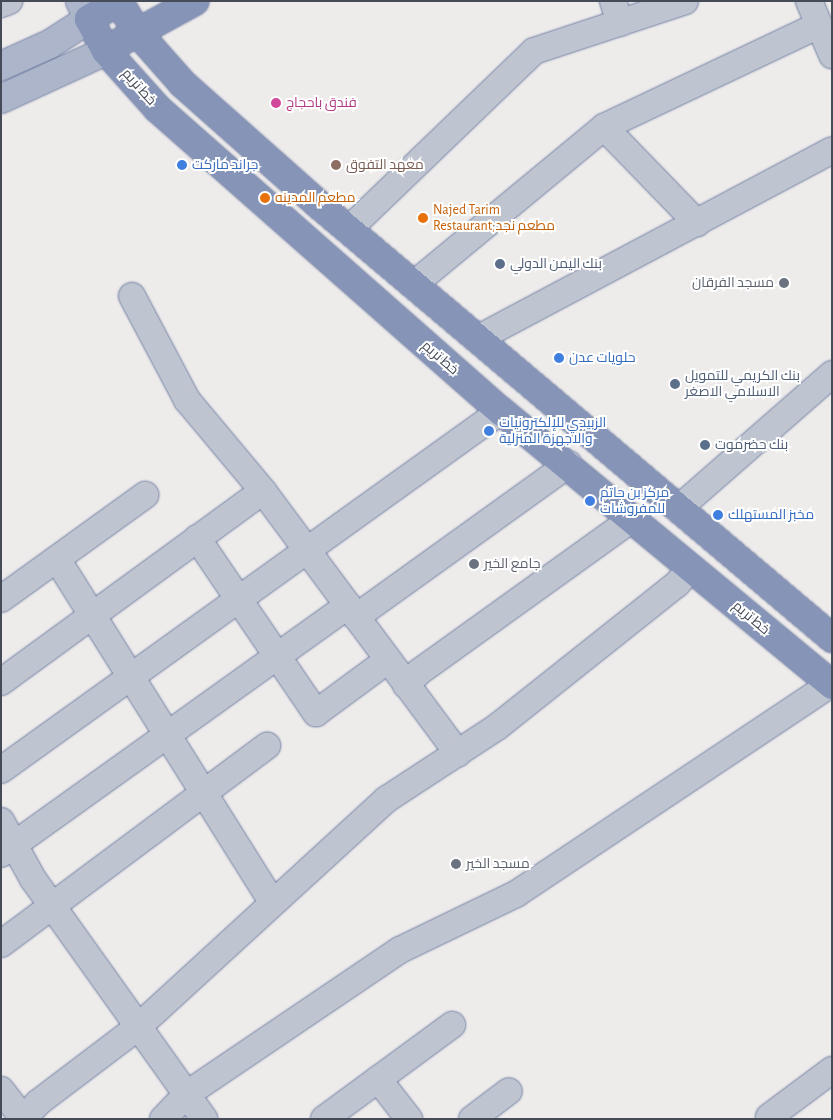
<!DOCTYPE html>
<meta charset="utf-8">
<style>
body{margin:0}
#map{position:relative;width:833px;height:1120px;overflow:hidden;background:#eeeceb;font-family:"Alegreya Sans",Cairo,sans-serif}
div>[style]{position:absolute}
.roads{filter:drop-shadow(0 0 1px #717fa3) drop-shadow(0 0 1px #717fa3)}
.minor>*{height:26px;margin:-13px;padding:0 13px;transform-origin:13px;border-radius:13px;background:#bfc5d0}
.major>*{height:28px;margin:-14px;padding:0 14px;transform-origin:14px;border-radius:14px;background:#acb5c9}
.highway>*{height:28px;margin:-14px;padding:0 14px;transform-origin:14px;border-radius:14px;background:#8694b8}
.dots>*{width:14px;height:14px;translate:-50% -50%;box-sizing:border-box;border:2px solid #fff;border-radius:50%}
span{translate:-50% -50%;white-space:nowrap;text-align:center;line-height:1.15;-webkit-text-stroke:4px #fff;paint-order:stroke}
.street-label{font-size:14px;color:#454b57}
.hotel-label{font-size:14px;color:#b23c85}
.left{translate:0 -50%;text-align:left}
.shop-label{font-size:14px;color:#366cbe}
.education-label{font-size:14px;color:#785e54}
.food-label{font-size:14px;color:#c56008}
.service-label{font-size:14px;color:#4e5e75}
.worship-label{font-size:14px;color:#5b616d}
.right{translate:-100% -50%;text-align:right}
.frame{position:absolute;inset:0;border:2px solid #454b57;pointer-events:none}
</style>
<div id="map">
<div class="roads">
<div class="minor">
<i style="left:613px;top:1px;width:23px;rotate:72deg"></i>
<i style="left:809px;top:1px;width:59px;rotate:66.9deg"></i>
<i style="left:1px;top:4px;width:9px;rotate:-21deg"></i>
<i style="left:604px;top:127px;width:134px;rotate:45.9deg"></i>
<i style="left:348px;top:230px;width:258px;rotate:-43.9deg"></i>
<i style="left:534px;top:51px;width:159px;rotate:-18.3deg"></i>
<i style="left:413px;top:285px;width:248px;rotate:-39.6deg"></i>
<i style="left:604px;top:127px;width:238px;rotate:-25.4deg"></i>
<i style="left:132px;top:296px;width:118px;rotate:62.1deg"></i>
<i style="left:187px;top:400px;width:119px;rotate:50.1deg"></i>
<i style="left:263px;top:491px;width:327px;rotate:53.4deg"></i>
<i style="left:477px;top:339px;width:402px;rotate:-28deg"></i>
<i style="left:678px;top:509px;width:205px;rotate:-41.2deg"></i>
<i style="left:197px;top:538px;width:212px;rotate:55.8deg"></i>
<i style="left:316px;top:713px;width:89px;rotate:-36.4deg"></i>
<i style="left:57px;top:559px;width:405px;rotate:57.9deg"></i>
<i style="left:1px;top:599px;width:178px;rotate:-35.8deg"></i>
<i style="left:356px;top:617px;width:262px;rotate:-35.7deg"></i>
<i style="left:1px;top:682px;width:324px;rotate:-36.1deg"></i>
<i style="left:406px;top:685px;width:18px;rotate:-45deg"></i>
<i style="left:419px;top:672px;width:264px;rotate:-35.7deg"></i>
<i style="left:1px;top:770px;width:616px;rotate:-35.68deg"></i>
<i style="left:1px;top:821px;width:66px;rotate:61.1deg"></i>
<i style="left:33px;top:879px;width:295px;rotate:54.5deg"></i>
<i style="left:1px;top:854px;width:427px;rotate:-35.6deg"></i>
<i style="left:1px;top:944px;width:332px;rotate:-36.7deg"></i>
<i style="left:378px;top:1079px;width:51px;rotate:52.2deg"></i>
<i style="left:1px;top:1090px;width:37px;rotate:52deg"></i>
<i style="left:769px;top:1117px;width:79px;rotate:-36.7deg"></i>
<i style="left:23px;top:1119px;width:23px;rotate:-47deg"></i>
<i style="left:39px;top:1102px;width:124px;rotate:-37.1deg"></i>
<i style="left:138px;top:1027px;width:338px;rotate:-42.5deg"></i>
<i style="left:387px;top:799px;width:131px;rotate:-33.2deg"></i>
<i style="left:497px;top:727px;width:230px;rotate:-38.5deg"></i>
<i style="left:677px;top:584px;width:21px;rotate:-49deg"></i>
<i style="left:163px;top:1119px;width:35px;rotate:-46deg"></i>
<i style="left:187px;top:1094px;width:257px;rotate:-34.1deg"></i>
<i style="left:400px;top:950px;width:129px;rotate:-25.8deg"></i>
<i style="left:516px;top:894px;width:379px;rotate:-33.7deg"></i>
<i style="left:324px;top:1119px;width:159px;rotate:-36.3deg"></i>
<i style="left:472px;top:1119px;width:46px;rotate:-37.1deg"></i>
</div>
<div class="major">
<i style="left:1px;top:66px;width:54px;rotate:-24.2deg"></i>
<i style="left:50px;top:44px;width:46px;rotate:-32.7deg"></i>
<i style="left:89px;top:19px;width:20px;rotate:-117deg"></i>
<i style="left:1px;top:99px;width:115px;rotate:-24.6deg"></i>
</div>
<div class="highway">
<i style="left:120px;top:1px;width:36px;rotate:150deg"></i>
<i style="left:89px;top:19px;width:36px;rotate:62deg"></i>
<i style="left:106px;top:51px;width:78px;rotate:48.1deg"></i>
<i style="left:158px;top:109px;width:457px;rotate:41.4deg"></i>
<i style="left:501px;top:411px;width:430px;rotate:39.6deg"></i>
<i style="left:119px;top:2px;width:35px;rotate:59deg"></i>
<i style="left:137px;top:32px;width:69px;rotate:48.5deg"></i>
<i style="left:183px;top:84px;width:181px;rotate:41.6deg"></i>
<i style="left:318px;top:204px;width:673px;rotate:40.18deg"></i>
<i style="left:122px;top:41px;width:83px;rotate:-28.7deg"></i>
</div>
</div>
<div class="dots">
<i style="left:276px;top:103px;background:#d1479c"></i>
<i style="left:182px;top:165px;background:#3f7fe0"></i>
<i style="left:336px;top:165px;background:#8d6e63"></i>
<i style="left:265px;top:198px;background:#e8710a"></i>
<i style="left:423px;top:218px;background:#e8710a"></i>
<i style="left:500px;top:264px;background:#5c6f8a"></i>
<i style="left:784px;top:283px;background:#6b7280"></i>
<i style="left:559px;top:358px;background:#3f7fe0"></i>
<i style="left:675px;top:384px;background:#5c6f8a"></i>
<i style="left:489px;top:431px;background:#3f7fe0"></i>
<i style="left:705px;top:445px;background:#5c6f8a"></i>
<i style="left:590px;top:501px;background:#3f7fe0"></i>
<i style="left:718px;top:515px;background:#3f7fe0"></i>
<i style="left:474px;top:564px;background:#6b7280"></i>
<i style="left:456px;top:864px;background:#6b7280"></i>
</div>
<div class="street-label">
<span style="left:139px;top:87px;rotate:48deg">خط تريم</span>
<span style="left:440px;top:358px;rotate:41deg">خط تريم</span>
<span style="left:751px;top:618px;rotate:40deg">خط تريم</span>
</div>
<div class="hotel-label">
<span class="left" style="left:286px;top:103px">فندق باحجاج</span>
</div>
<div class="shop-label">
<span class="left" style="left:192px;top:165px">جراند ماركت</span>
<span class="left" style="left:569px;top:358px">حلويات عدن</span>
<span class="left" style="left:499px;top:431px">الزبيدي للإلكترونيات<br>والاجهزة المنزلية</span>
<span class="left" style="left:600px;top:501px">مركز بن حاتم<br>للمفروشات</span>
<span class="left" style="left:728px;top:515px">مخبز المستهلك</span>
</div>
<div class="education-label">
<span class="left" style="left:346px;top:165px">معهد التفوق</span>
</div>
<div class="food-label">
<span class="left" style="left:275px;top:198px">مطعم المدينه</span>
<span class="left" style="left:433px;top:218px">Najed Tarim<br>Restaurant;مطعم نجد</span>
</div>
<div class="service-label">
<span class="left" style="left:510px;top:264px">بنك اليمن الدولي</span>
<span class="left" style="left:685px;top:384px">بنك الكريمي للتمويل<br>الاسلامي الاصغر</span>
<span class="left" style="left:715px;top:445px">بنك حضرموت</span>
</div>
<div class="worship-label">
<span class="right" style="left:774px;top:283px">مسجد الفرقان</span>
<span class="left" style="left:484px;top:564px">جامع الخير</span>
<span class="left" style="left:466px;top:864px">مسجد الخير</span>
</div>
<div class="frame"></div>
</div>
